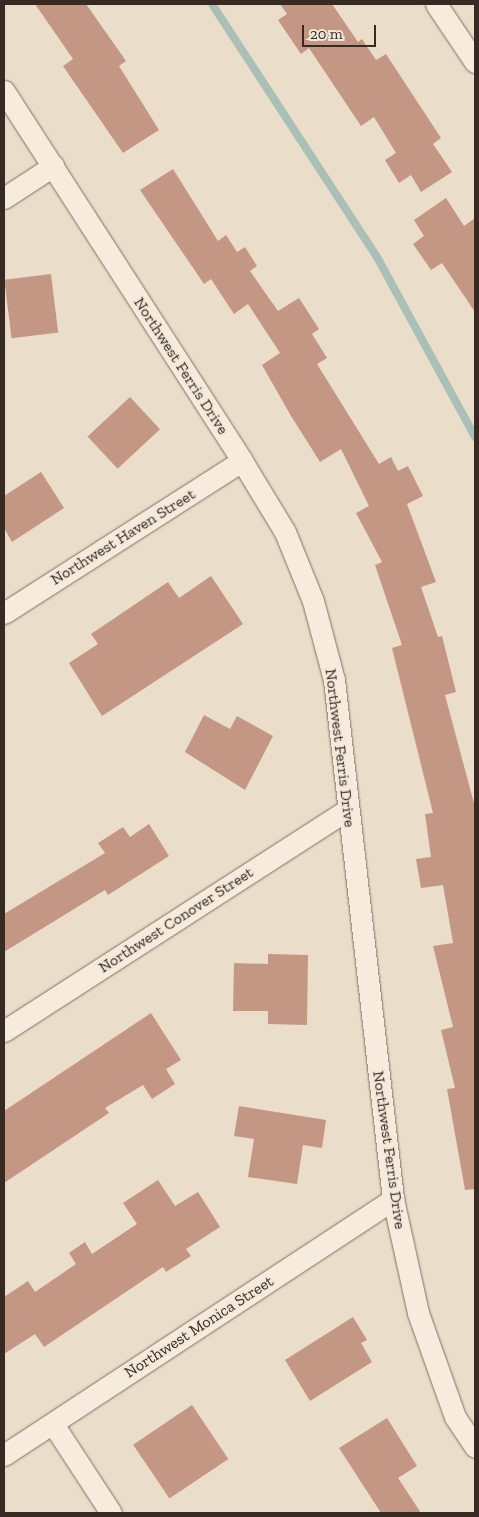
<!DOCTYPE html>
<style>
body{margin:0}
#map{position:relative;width:479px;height:1517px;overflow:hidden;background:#eaddca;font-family:"Zilla Slab",serif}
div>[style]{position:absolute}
.stream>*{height:8px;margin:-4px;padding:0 4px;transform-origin:4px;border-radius:4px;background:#aabfb6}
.building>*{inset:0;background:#c49784;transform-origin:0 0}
.roads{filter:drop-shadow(0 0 1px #856f60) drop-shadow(0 0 1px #856f60)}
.minor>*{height:21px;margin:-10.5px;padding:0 10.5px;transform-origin:10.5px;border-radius:10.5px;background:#f6ebdc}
span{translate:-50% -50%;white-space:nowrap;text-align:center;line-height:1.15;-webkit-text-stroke:4px #f2e8d9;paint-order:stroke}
.street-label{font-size:16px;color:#372a22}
.frame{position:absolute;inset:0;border:5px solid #372a22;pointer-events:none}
.scale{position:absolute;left:302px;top:25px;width:74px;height:22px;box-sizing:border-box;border:2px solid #372a22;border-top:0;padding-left:6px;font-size:15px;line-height:18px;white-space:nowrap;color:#372a22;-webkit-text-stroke:4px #f2e8d9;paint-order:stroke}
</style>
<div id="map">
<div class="stream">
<i style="left:212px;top:4px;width:302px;rotate:56.9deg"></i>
<i style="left:377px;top:257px;width:205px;rotate:61.4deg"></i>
</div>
<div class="building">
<i style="clip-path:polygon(35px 4px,86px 4px,126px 61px,119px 66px,159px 130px,123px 153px,63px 66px,73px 59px)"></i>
<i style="clip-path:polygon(280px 4px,332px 4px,358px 42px,362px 39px,376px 60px,386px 54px,441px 138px,433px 144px,452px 172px,421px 192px,411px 175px,399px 183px,385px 160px,396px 153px,374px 117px,361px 126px,309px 48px,301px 54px,278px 20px,287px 14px)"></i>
<i style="clip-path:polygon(173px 169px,218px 241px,226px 235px,237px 252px,245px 247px,257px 266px,250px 271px,278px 311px,299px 298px,319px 329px,312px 334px,327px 358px,317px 364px,379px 464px,391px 457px,398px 471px,408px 466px,423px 496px,407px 504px,436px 582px,421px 587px,438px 637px,442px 636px,456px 692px,445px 695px,475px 807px,475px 1189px,465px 1190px,447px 1089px,455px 1088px,441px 1030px,453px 1027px,433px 946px,453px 943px,443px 885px,421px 888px,416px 859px,431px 857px,425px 814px,433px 813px,392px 648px,402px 645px,375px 565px,382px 562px,356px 513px,369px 506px,341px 449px,320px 462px,291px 416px,262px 365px,280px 353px,248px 304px,234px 314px,211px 279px,204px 284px,140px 190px)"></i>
<i style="clip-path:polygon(446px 198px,464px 226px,475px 218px,475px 312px,442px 263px,431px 270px,413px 244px,424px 236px,414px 220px)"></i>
<i style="left:51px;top:274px;width:59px;height:47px;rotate:83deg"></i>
<i style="left:130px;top:397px;width:44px;height:58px;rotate:47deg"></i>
<i style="clip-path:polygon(41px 472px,64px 508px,12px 542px,4px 528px,4px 496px)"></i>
<i style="clip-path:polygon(211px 576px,243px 624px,102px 716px,69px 663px,98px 644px,91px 634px,168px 582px,179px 598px)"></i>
<i style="clip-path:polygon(204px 715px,230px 729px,237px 716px,273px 736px,245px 790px,185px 752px)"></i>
<i style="clip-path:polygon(149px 824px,169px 856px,108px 895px,105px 890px,4px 952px,4px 914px,105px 853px,98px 843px,123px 827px,130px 837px)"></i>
<i style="clip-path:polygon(268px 954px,308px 955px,307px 1025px,268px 1024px,268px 1011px,233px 1011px,234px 963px,268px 964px)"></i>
<i style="clip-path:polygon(151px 1013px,181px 1060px,166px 1069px,175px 1084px,152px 1099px,143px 1085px,105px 1108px,109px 1113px,4px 1183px,4px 1111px)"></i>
<i style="clip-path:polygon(239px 1106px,326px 1120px,322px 1148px,303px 1145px,297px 1184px,248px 1177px,254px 1139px,234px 1136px)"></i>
<i style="clip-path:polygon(158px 1180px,175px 1206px,198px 1192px,220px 1227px,186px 1249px,191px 1256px,166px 1272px,163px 1267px,44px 1347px,35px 1334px,4px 1354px,4px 1297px,28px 1281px,35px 1292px,76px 1264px,69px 1253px,85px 1242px,92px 1254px,137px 1224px,123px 1203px)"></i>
<i style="clip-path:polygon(353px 1317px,367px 1340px,361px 1343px,372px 1362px,310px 1401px,285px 1360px)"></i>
<i style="left:192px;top:1405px;width:65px;height:71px;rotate:56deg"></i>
<i style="clip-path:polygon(387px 1418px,417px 1466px,398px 1478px,421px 1513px,381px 1513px,339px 1448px)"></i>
</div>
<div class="roads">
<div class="minor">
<i style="left:436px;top:4px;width:70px;rotate:56.1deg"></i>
<i style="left:4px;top:91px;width:440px;rotate:57.2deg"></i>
<i style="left:242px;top:461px;width:83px;rotate:58.8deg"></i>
<i style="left:285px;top:532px;width:74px;rotate:67.9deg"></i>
<i style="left:313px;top:601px;width:82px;rotate:75.1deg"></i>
<i style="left:334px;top:680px;width:522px;rotate:83.51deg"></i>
<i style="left:393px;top:1199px;width:117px;rotate:77.6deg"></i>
<i style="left:418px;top:1313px;width:110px;rotate:70.4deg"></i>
<i style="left:455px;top:1417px;width:36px;rotate:56deg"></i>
<i style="left:4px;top:198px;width:59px;rotate:-33.1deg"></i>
<i style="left:4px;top:613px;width:282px;rotate:-32.6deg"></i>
<i style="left:4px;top:1031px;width:409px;rotate:-32.8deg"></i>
<i style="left:53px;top:1424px;width:106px;rotate:56.9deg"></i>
<i style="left:4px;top:1455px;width:466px;rotate:-33.3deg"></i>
</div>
</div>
<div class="street-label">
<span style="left:181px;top:366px;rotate:57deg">Northwest Ferris Drive</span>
<span style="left:123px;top:537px;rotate:-32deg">Northwest Haven Street</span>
<span style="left:340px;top:748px;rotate:83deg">Northwest Ferris Drive</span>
<span style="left:176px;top:920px;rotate:-33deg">Northwest Conover Street</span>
<span style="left:389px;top:1150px;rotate:82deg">Northwest Ferris Drive</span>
<span style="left:199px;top:1327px;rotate:-33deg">Northwest Monica Street</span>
</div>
<div class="frame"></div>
<div class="scale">20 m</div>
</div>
